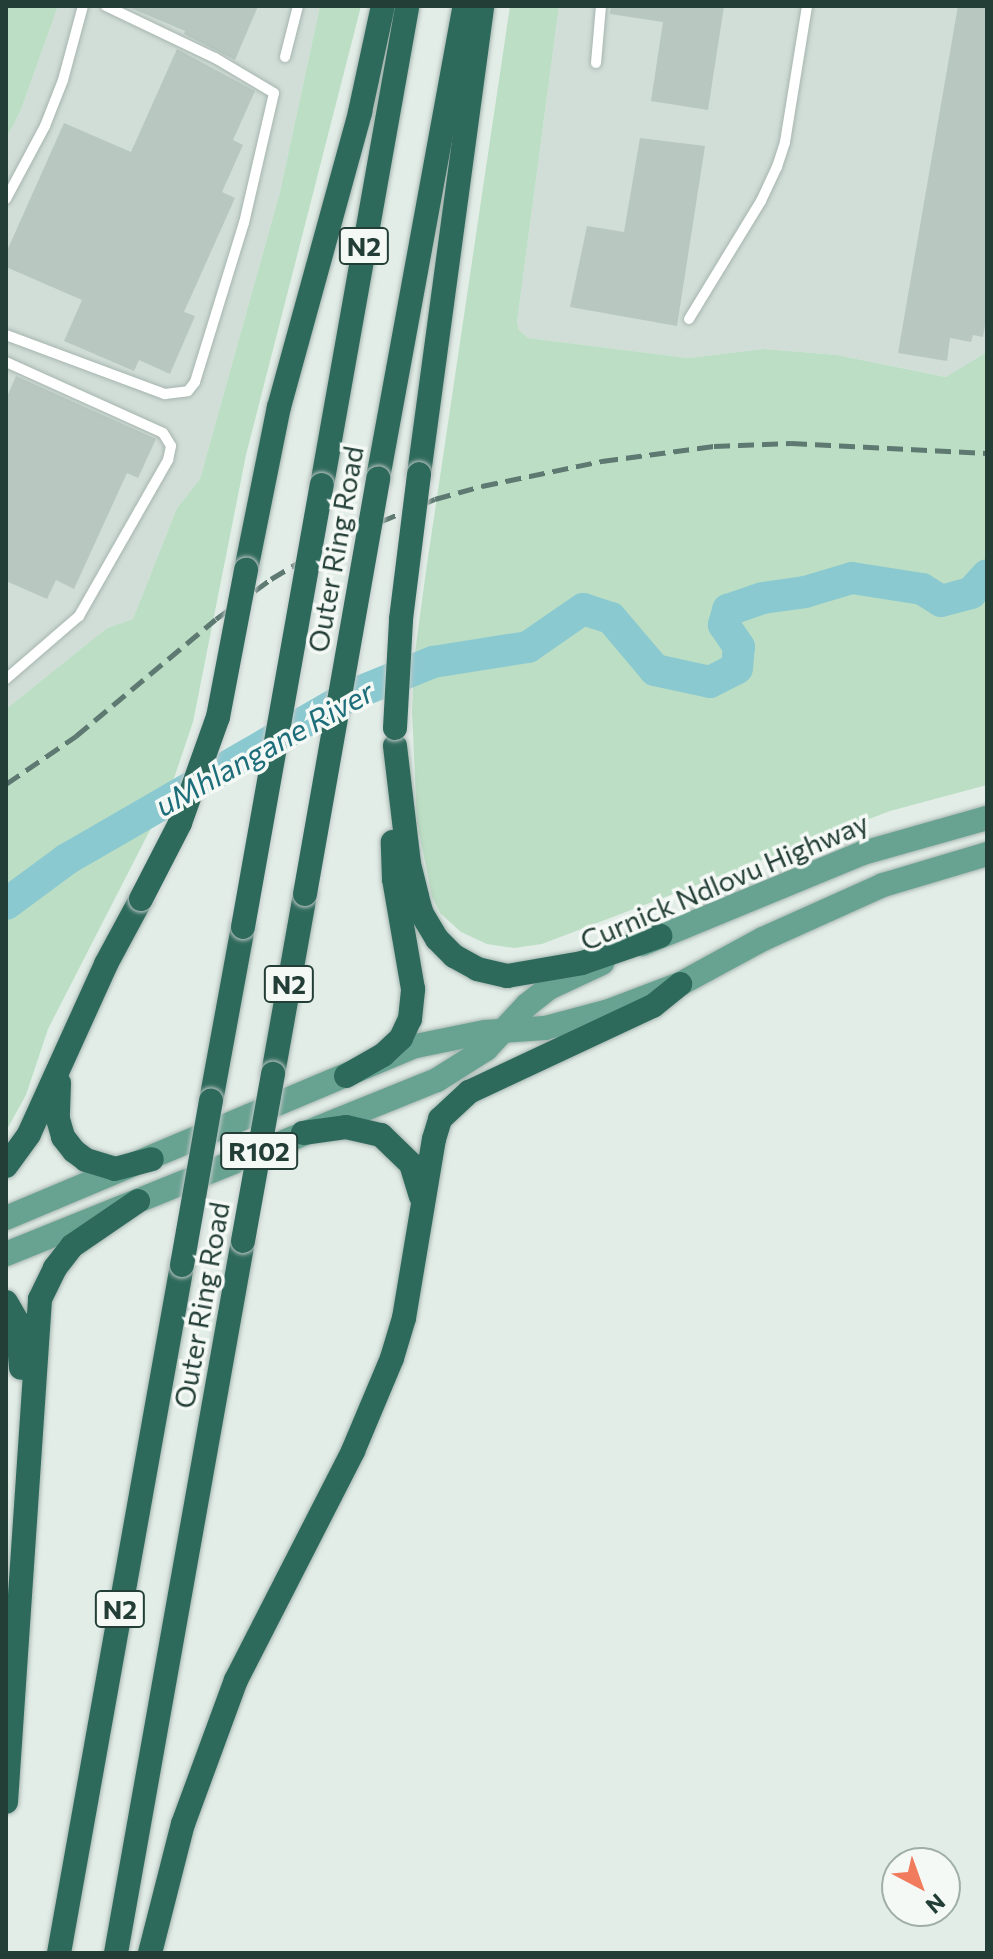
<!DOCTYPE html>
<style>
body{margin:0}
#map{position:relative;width:993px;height:1959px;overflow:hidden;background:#e3ede8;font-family:Commissioner,sans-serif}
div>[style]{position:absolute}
.built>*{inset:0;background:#d1ddd7}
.green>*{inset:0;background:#bcdec4}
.river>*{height:32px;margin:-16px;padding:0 16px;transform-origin:16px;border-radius:16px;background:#8bc9d1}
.building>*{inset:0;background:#b8c8c1}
.roads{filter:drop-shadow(0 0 2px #a6b5af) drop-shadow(0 0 2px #a6b5af)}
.lane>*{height:10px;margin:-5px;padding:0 5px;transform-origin:5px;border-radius:5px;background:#fff}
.primary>*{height:24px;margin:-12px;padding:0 12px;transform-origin:12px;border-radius:12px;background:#68a291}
.highway>*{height:24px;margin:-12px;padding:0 12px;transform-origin:12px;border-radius:12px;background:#2e6a5c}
.rail>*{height:5px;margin-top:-2.5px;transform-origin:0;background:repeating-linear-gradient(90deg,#5d7971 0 16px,transparent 0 24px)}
.bridges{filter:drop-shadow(0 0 2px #c1c9c7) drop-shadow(0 0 2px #c1c9c7)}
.highway-bridge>*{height:24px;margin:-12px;padding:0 12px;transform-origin:12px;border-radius:12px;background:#2e6a5c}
span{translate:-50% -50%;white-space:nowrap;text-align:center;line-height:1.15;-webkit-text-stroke:7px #f4f9f6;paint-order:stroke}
.shield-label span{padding:2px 6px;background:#f4f9f6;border:2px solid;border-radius:6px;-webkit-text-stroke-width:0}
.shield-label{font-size:26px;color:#233e36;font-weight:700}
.street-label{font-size:28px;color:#233e36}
.water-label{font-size:30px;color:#1d6e7a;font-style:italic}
.frame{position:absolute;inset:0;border:8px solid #233e36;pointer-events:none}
.north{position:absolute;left:881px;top:1847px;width:80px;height:80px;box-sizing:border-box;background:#f4f9f6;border:2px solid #a0aea9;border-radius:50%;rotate:139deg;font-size:22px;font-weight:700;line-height:32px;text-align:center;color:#233e36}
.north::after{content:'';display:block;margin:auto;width:28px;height:36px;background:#f17b5d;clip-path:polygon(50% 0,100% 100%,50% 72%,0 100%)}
</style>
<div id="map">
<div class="built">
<i style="clip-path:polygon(58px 6px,320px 6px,280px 192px,200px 479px,177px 508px,133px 619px,107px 628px,6px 709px,6px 139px,20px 112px)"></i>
<i style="clip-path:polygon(559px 6px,987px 6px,987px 352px,947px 377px,837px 355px,764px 349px,688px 358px,528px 338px,519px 330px,517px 322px)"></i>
</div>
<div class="green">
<i style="clip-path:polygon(6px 6px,58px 6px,20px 112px,6px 139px)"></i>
<i style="clip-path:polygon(320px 6px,361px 6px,246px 455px,193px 722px,169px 793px,48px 1029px,26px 1095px,6px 1131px,6px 709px,107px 628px,133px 619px,177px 508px,200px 479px,280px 192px)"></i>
<i style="clip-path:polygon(510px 6px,559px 6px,517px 322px,519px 330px,528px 338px,688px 358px,764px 349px,837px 355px,946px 377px,987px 352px,987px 785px,890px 811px,542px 944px,514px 948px,487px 944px,461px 932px,440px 913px,432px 897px,417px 822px,412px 711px,414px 660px,426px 571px)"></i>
</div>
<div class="river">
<i style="left:6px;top:904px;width:76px;rotate:-36.4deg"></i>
<i style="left:67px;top:859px;width:326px;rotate:-30deg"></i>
<i style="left:349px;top:696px;width:91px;rotate:-22deg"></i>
<i style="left:433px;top:662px;width:96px;rotate:-9deg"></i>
<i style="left:528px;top:647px;width:67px;rotate:-34.6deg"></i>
<i style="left:583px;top:609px;width:29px;rotate:18deg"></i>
<i style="left:611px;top:618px;width:68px;rotate:49.8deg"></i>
<i style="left:655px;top:670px;width:56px;rotate:12.3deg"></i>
<i style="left:710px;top:682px;width:30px;rotate:-27deg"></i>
<i style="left:737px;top:668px;width:21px;rotate:-85deg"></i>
<i style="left:739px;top:647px;width:27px;rotate:-124deg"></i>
<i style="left:724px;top:625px;width:16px;rotate:-75deg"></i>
<i style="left:728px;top:610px;width:37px;rotate:-19deg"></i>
<i style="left:763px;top:598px;width:42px;rotate:-8.1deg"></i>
<i style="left:805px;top:592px;width:49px;rotate:-16.6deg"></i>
<i style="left:852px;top:578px;width:71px;rotate:8.9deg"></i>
<i style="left:922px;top:589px;width:22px;rotate:32deg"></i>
<i style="left:941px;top:601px;width:31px;rotate:-15deg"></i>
<i style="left:971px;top:593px;width:24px;rotate:-48deg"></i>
</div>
<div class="building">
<i style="clip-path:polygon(126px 6px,258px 6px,235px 60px,184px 34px,185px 31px)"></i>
<i style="clip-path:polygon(611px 6px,724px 6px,708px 110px,651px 101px,663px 22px,610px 14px)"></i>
<i style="clip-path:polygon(958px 6px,987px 6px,987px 314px,983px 337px,973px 335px,971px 342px,950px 338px,947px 361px,898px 353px)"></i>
<i style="clip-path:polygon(177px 49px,255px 91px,233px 140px,243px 145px,222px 192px,235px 198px,184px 312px,195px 316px,170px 374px,139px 360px,134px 371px,64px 341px,82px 300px,6px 267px,6px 253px,64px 123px,131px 152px)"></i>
<i style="clip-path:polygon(640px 138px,705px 146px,677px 326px,570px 307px,587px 226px,624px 232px)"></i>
<i style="clip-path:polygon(16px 376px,156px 439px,138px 478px,127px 473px,74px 589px,56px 580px,47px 599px,6px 581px,6px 399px)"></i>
</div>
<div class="roads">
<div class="lane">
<i style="left:285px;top:57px;width:53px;rotate:-75.7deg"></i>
<i style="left:596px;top:63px;width:57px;rotate:-85deg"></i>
<i style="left:6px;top:199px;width:83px;rotate:-61.9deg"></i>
<i style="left:45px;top:126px;width:49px;rotate:-68.6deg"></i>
<i style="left:63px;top:80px;width:77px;rotate:-74.9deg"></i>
<i style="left:689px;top:319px;width:138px;rotate:-58.6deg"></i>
<i style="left:761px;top:201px;width:38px;rotate:-65deg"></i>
<i style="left:777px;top:167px;width:26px;rotate:-72deg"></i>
<i style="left:785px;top:142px;width:138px;rotate:-80.8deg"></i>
<i style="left:6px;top:335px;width:170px;rotate:20.4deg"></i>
<i style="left:165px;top:394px;width:23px;rotate:-7deg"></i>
<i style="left:188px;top:391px;width:11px;rotate:-52deg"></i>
<i style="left:195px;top:382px;width:166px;rotate:-72.9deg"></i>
<i style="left:244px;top:223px;width:133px;rotate:-77deg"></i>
<i style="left:274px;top:93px;width:69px;rotate:-149.3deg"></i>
<i style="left:215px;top:58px;width:121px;rotate:-154.5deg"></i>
<i style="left:6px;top:362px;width:172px;rotate:24.3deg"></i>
<i style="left:163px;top:433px;width:15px;rotate:58deg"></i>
<i style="left:171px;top:446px;width:14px;rotate:102deg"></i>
<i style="left:168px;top:460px;width:180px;rotate:119.7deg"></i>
<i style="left:79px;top:616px;width:96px;rotate:139.2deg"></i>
</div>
<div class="primary">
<i style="left:642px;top:944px;width:239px;rotate:-22.4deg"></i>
<i style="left:863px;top:853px;width:129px;rotate:-15.8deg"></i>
<i style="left:6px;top:1218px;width:445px;rotate:-22.8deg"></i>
<i style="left:416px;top:1046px;width:70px;rotate:-11.5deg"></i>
<i style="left:485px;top:1032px;width:60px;rotate:-3.8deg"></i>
<i style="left:545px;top:1028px;width:66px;rotate:-14.9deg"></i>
<i style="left:609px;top:1011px;width:76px;rotate:-20.8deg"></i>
<i style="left:680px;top:984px;width:94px;rotate:-28.5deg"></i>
<i style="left:763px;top:939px;width:132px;rotate:-24.2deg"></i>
<i style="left:883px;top:885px;width:109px;rotate:-16.6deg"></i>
<i style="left:6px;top:1254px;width:465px;rotate:-22deg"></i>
<i style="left:437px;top:1080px;width:58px;rotate:-32.3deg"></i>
<i style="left:486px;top:1049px;width:60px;rotate:-47deg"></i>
<i style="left:527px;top:1005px;width:28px;rotate:-38deg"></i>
<i style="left:549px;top:988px;width:59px;rotate:-25.3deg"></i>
</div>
<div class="highway">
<i style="left:419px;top:474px;width:472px;rotate:-82.3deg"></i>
<i style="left:378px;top:478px;width:480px;rotate:-79.6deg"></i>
<i style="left:322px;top:485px;width:486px;rotate:-79.9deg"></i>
<i style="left:246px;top:570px;width:166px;rotate:-78.6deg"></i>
<i style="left:279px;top:407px;width:306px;rotate:-74.6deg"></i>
<i style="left:360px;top:112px;width:108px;rotate:-77.8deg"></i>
<i style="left:395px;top:746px;width:119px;rotate:83.2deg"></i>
<i style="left:409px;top:864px;width:34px;rotate:76deg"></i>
<i style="left:417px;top:897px;width:18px;rotate:74deg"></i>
<i style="left:422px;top:914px;width:29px;rotate:59deg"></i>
<i style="left:437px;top:939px;width:24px;rotate:45deg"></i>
<i style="left:454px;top:956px;width:26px;rotate:29deg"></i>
<i style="left:477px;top:969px;width:31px;rotate:13deg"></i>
<i style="left:507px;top:976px;width:76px;rotate:-9.8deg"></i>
<i style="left:582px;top:963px;width:83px;rotate:-19.1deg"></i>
<i style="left:273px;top:1074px;width:183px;rotate:-79.9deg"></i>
<i style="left:346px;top:1076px;width:43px;rotate:-29.6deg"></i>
<i style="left:383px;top:1055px;width:25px;rotate:-43deg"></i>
<i style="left:401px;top:1038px;width:21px;rotate:-65deg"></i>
<i style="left:410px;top:1019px;width:30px;rotate:-84deg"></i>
<i style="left:413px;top:989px;width:112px;rotate:-99.8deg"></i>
<i style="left:394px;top:879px;width:37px;rotate:-92deg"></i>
<i style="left:59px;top:1083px;width:36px;rotate:92deg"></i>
<i style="left:58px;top:1119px;width:19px;rotate:74deg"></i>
<i style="left:63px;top:1137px;width:18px;rotate:52deg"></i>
<i style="left:74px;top:1151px;width:15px;rotate:37deg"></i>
<i style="left:86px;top:1160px;width:30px;rotate:17deg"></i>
<i style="left:115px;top:1169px;width:38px;rotate:-15deg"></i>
<i style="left:211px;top:1101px;width:177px;rotate:-79.6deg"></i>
<i style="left:303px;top:1133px;width:43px;rotate:-7.9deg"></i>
<i style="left:346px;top:1127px;width:36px;rotate:13deg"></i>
<i style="left:381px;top:1135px;width:42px;rotate:44deg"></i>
<i style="left:411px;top:1164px;width:34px;rotate:73deg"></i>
<i style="left:6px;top:1166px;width:39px;rotate:-54deg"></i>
<i style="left:29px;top:1134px;width:187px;rotate:-65.6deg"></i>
<i style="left:106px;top:964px;width:74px;rotate:-61.7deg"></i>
<i style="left:6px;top:1302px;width:22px;rotate:60deg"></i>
<i style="left:17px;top:1321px;width:47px;rotate:85.1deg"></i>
<i style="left:6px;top:1802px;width:504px;rotate:-86.13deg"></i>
<i style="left:40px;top:1299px;width:34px;rotate:-64deg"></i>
<i style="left:55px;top:1268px;width:28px;rotate:-52deg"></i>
<i style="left:72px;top:1246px;width:80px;rotate:-34.3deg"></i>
<i style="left:59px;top:1953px;width:699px;rotate:-79.86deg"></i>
<i style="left:116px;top:1953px;width:723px;rotate:-79.89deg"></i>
<i style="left:150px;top:1953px;width:133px;rotate:-75.7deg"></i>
<i style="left:183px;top:1824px;width:153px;rotate:-69.8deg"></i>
<i style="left:236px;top:1680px;width:257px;rotate:-62.9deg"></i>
<i style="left:353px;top:1451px;width:101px;rotate:-67.2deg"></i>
<i style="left:392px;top:1358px;width:42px;rotate:-73.3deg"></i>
<i style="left:404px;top:1318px;width:181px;rotate:-80.5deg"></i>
<i style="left:434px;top:1139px;width:21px;rotate:-73deg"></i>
<i style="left:440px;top:1119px;width:40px;rotate:-43deg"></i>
<i style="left:469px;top:1092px;width:203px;rotate:-25.1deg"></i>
<i style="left:653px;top:1006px;width:35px;rotate:-39deg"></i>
</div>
</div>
<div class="rail">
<i style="left:6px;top:784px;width:85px;rotate:-34.4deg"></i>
<i style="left:76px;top:736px;width:182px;rotate:-39.9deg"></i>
<i style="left:216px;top:619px;width:68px;rotate:-36deg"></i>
<i style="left:271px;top:579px;width:76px;rotate:-31deg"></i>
<i style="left:336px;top:540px;width:107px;rotate:-22.5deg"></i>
<i style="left:435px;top:499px;width:49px;rotate:-15.5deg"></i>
<i style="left:482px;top:486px;width:123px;rotate:-11.8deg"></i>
<i style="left:602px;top:461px;width:113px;rotate:-7.6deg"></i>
<i style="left:714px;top:446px;width:77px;rotate:-2.2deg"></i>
<i style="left:791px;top:443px;width:196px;rotate:2.9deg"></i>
</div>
<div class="bridges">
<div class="highway-bridge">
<i style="left:395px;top:728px;width:109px;rotate:-86.8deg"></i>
<i style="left:401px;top:619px;width:146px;rotate:-82.9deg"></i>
<i style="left:305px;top:894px;width:422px;rotate:-80deg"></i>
<i style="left:141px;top:899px;width:85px;rotate:-62.8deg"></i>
<i style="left:180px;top:823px;width:113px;rotate:-70.3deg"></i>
<i style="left:218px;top:717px;width:150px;rotate:-79.2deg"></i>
<i style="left:243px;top:927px;width:449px;rotate:-79.9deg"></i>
<i style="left:243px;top:1241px;width:170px;rotate:-79.8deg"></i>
<i style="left:182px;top:1265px;width:167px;rotate:-80deg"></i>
</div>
</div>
<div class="shield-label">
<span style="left:364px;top:246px">N2</span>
<span style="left:289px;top:984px">N2</span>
<span style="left:259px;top:1151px">R102</span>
<span style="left:120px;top:1609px">N2</span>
</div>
<div class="street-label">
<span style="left:335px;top:549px;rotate:-80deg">Outer Ring Road</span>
<span style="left:724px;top:881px;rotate:-23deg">Curnick Ndlovu Highway</span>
<span style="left:201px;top:1305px;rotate:-80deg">Outer Ring Road</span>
</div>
<div class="water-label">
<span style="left:264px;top:748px;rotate:-29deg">uMhlangane River</span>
</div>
<div class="frame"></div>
<div class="north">N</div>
</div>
